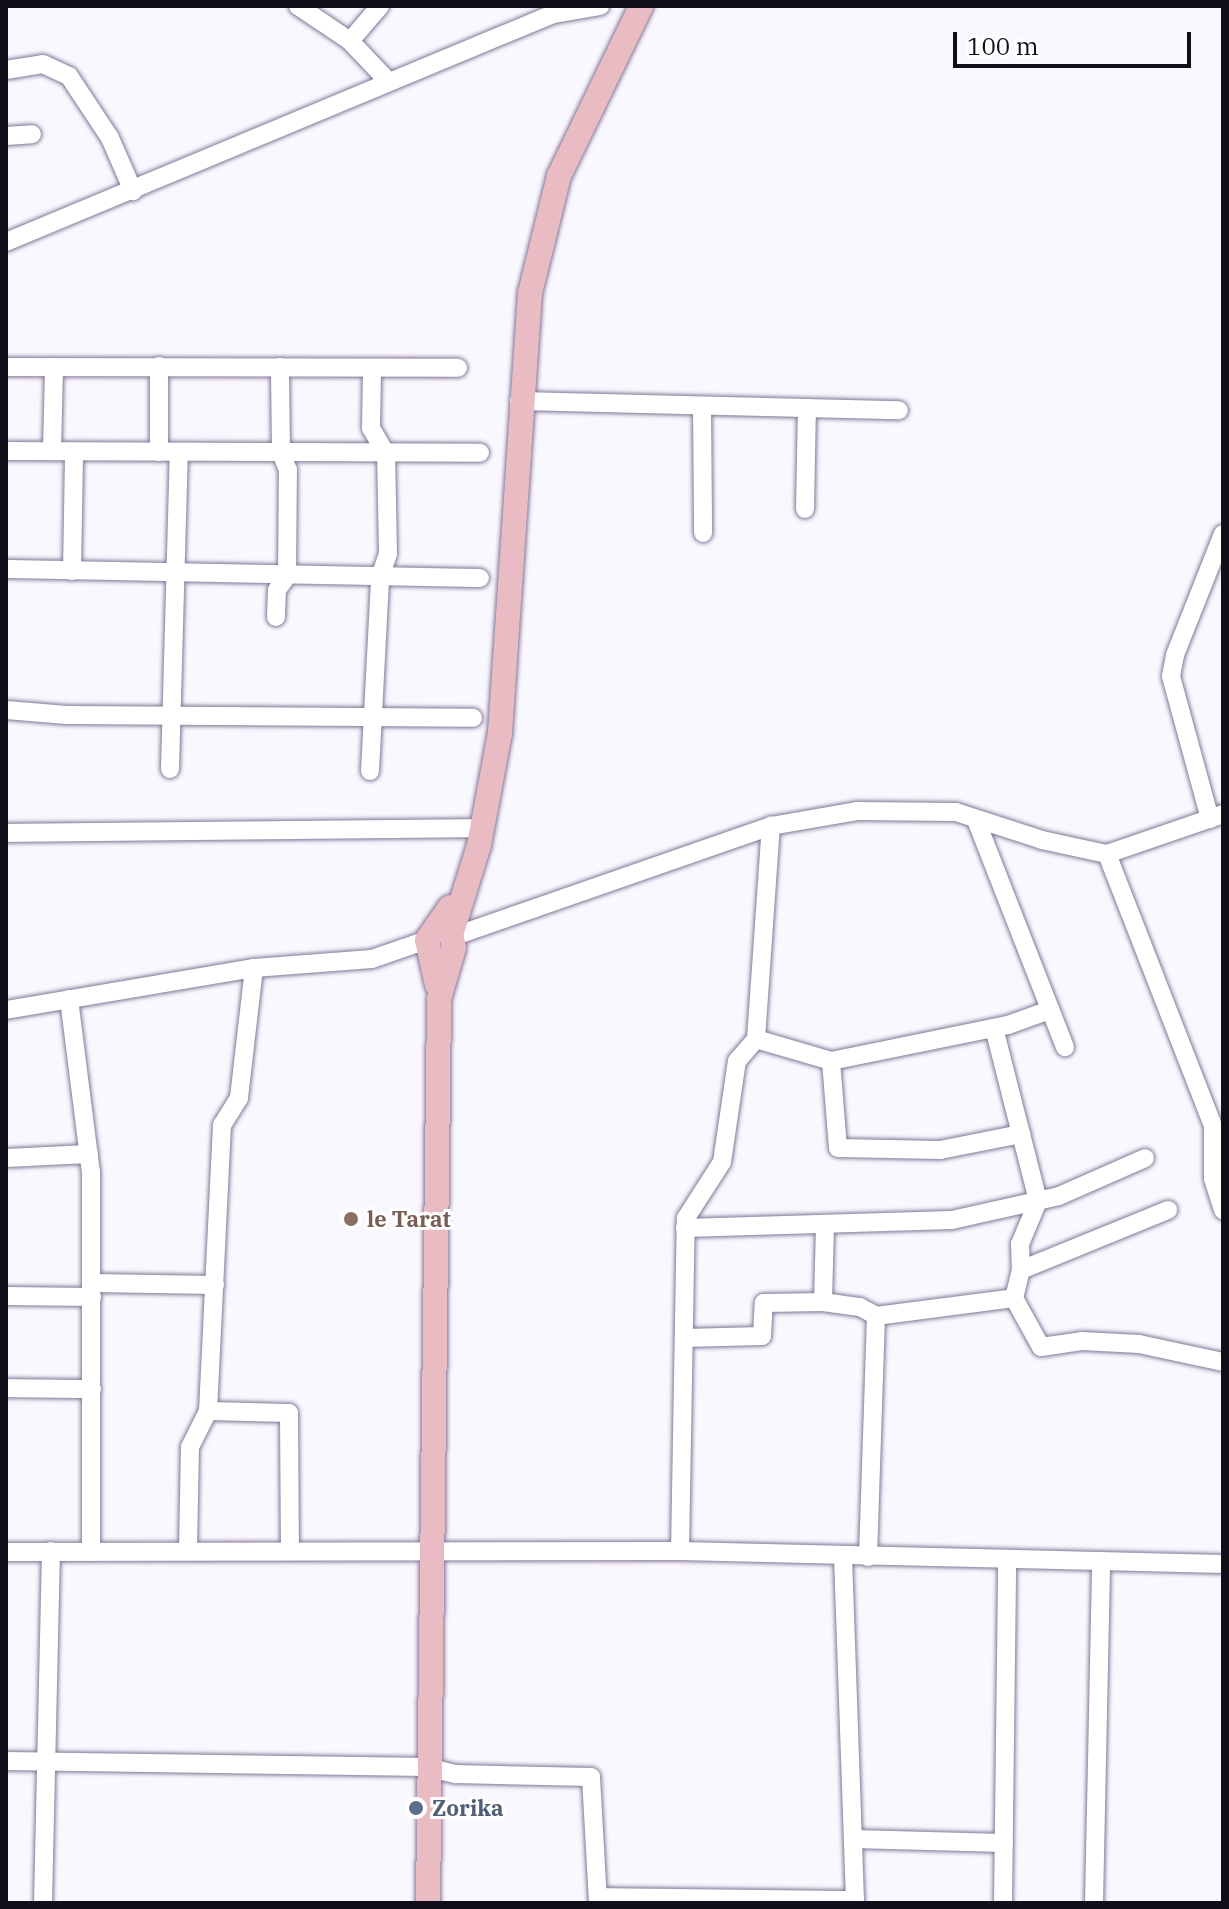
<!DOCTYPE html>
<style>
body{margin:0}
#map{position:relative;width:1229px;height:1909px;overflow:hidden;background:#faf8ff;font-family:"IBM Plex Serif",serif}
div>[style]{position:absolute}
.roads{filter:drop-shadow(0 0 2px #827797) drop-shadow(0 0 2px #827797)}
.minor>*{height:18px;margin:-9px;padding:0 9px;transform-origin:9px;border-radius:9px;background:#fff}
.major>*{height:24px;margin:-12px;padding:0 12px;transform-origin:12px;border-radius:12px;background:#e9bcc3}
.dots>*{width:22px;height:22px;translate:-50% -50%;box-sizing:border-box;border:4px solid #fff;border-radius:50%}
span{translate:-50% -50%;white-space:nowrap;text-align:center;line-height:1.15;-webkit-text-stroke:6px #fff;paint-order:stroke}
.education-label{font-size:22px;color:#785e54;font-weight:700}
.left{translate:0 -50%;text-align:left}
.service-label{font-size:22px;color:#4e5e75;font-weight:700}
.frame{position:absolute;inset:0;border:8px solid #110d19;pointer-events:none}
.scale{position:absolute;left:953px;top:32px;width:238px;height:36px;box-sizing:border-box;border:4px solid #110d19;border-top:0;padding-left:10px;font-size:24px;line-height:28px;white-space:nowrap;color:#110d19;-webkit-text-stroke:6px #fff;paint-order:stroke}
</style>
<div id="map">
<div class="roads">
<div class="minor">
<i style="left:298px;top:6px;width:63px;rotate:33.9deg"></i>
<i style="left:350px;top:41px;width:55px;rotate:46.5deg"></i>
<i style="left:350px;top:41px;width:46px;rotate:-49.4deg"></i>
<i style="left:6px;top:70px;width:37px;rotate:-9deg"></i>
<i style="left:43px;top:64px;width:29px;rotate:25deg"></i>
<i style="left:69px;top:76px;width:74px;rotate:56.5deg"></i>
<i style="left:110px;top:138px;width:58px;rotate:66.5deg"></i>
<i style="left:6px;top:136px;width:26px;rotate:-4deg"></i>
<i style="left:6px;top:242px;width:593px;rotate:-22.63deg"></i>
<i style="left:553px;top:14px;width:48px;rotate:-9.7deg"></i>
<i style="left:159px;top:366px;width:86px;rotate:90deg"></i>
<i style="left:6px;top:367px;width:452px;rotate:0.1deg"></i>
<i style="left:519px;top:401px;width:380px;rotate:1.4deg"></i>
<i style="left:702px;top:406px;width:127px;rotate:89.5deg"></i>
<i style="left:6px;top:451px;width:474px;rotate:0.2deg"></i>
<i style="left:52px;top:451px;width:84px;rotate:-88.6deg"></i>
<i style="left:805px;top:509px;width:101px;rotate:-88.9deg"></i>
<i style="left:6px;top:569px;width:474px;rotate:1.1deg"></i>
<i style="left:72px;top:571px;width:119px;rotate:-89deg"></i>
<i style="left:276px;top:617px;width:27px;rotate:-88deg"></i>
<i style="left:277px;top:590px;width:17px;rotate:-54deg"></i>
<i style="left:287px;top:576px;width:106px;rotate:-89.5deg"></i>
<i style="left:288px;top:470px;width:18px;rotate:-112deg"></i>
<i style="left:281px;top:453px;width:86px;rotate:-90.7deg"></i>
<i style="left:6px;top:710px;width:61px;rotate:4.7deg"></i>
<i style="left:67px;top:715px;width:406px;rotate:0.4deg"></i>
<i style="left:170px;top:769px;width:316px;rotate:-88.4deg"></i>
<i style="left:370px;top:771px;width:194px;rotate:-87deg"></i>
<i style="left:380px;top:577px;width:24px;rotate:-71deg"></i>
<i style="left:388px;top:554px;width:100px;rotate:-91.1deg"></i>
<i style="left:386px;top:454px;width:30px;rotate:-120deg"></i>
<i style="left:371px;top:428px;width:60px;rotate:-89deg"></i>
<i style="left:1210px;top:819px;width:148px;rotate:-105.3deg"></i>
<i style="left:1171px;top:676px;width:21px;rotate:-79deg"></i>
<i style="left:1175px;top:655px;width:130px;rotate:-68.4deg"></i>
<i style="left:976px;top:820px;width:244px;rotate:68.6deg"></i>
<i style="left:6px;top:833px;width:475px;rotate:-0.6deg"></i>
<i style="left:1107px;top:854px;width:292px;rotate:68.7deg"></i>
<i style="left:1213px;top:1126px;width:53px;rotate:90deg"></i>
<i style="left:1213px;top:1179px;width:33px;rotate:72deg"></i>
<i style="left:452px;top:937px;width:338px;rotate:-19.2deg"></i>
<i style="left:771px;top:826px;width:87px;rotate:-9.9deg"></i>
<i style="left:857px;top:811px;width:99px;rotate:0.6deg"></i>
<i style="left:956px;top:812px;width:90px;rotate:18deg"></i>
<i style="left:1042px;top:840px;width:66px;rotate:12.2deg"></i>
<i style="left:1107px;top:854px;width:123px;rotate:-19deg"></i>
<i style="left:254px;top:968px;width:131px;rotate:96.6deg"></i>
<i style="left:239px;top:1098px;width:32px;rotate:122deg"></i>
<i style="left:222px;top:1125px;width:286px;rotate:92.8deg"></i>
<i style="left:208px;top:1411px;width:81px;rotate:1.4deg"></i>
<i style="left:289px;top:1413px;width:135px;rotate:89.6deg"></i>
<i style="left:69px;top:999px;width:174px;rotate:82.8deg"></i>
<i style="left:91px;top:1172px;width:380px;rotate:90deg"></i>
<i style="left:6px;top:1010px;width:252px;rotate:-9.6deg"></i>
<i style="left:254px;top:968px;width:118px;rotate:-4.4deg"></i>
<i style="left:372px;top:959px;width:58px;rotate:-19.1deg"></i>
<i style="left:994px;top:1028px;width:179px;rotate:75.7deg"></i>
<i style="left:1038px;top:1201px;width:47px;rotate:112.7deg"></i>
<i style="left:1020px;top:1244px;width:26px;rotate:88deg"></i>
<i style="left:756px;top:1039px;width:78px;rotate:16.3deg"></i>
<i style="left:831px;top:1061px;width:181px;rotate:-11.5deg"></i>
<i style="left:1008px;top:1025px;width:45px;rotate:-19.7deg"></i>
<i style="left:831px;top:1061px;width:87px;rotate:85.4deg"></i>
<i style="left:838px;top:1148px;width:102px;rotate:1.1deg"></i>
<i style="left:940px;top:1150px;width:83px;rotate:-11.2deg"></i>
<i style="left:6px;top:1158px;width:83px;rotate:-2.8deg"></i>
<i style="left:685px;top:1228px;width:267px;rotate:-1.7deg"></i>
<i style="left:952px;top:1220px;width:110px;rotate:-12.6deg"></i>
<i style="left:1059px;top:1196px;width:94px;rotate:-23.8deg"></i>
<i style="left:92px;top:1283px;width:123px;rotate:0.9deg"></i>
<i style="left:6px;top:1296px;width:86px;rotate:0.7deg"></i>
<i style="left:1014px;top:1298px;width:56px;rotate:61.1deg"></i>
<i style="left:1041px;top:1347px;width:41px;rotate:-8.3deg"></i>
<i style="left:1082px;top:1341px;width:57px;rotate:3deg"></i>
<i style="left:1139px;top:1344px;width:86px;rotate:12.1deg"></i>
<i style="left:823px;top:1302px;width:78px;rotate:-88.5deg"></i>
<i style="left:684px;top:1338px;width:78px;rotate:-1.5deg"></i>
<i style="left:762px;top:1336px;width:33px;rotate:-87deg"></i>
<i style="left:764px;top:1303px;width:59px;rotate:-1deg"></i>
<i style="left:823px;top:1302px;width:37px;rotate:8deg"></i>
<i style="left:860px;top:1307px;width:18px;rotate:29deg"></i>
<i style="left:6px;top:1388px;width:86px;rotate:0.7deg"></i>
<i style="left:188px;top:1550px;width:103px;rotate:-88.9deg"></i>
<i style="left:190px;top:1447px;width:40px;rotate:-63.4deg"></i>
<i style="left:680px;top:1551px;width:333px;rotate:-89deg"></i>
<i style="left:686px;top:1218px;width:67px;rotate:-57.3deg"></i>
<i style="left:722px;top:1162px;width:102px;rotate:-81.6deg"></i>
<i style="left:737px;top:1061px;width:29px;rotate:-49deg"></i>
<i style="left:756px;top:1039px;width:214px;rotate:-86deg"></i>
<i style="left:6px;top:1552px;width:674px;rotate:-0.09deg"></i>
<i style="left:680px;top:1551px;width:543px;rotate:1.37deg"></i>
<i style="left:843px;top:1557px;width:346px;rotate:88deg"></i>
<i style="left:868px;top:1557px;width:241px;rotate:-88.1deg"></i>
<i style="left:876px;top:1316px;width:139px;rotate:-7.4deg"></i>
<i style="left:1014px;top:1298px;width:29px;rotate:-76deg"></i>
<i style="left:1021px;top:1270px;width:159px;rotate:-22.2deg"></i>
<i style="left:6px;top:1761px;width:421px;rotate:0.8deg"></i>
<i style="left:427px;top:1767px;width:30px;rotate:14deg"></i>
<i style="left:456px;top:1774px;width:135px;rotate:1.3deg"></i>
<i style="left:591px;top:1777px;width:126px;rotate:86.8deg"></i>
<i style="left:853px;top:1839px;width:151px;rotate:1.5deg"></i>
<i style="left:599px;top:1897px;width:256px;rotate:0.7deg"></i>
<i style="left:43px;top:1903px;width:352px;rotate:-88.7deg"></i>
<i style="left:1003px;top:1903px;width:343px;rotate:-89.3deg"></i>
<i style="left:1094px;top:1903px;width:341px;rotate:-88.8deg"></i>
</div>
<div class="major">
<i style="left:437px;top:985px;width:46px;rotate:-102.5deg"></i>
<i style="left:427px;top:940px;width:40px;rotate:-55.1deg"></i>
<i style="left:428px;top:1903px;width:904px;rotate:-89.3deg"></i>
<i style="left:439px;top:999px;width:53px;rotate:-73.6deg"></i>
<i style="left:454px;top:948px;width:13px;rotate:-103deg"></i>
<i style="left:451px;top:935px;width:94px;rotate:-72.7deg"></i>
<i style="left:479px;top:845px;width:114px;rotate:-79.4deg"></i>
<i style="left:500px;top:733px;width:441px;rotate:-86.1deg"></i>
<i style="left:530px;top:293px;width:121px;rotate:-76.1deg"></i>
<i style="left:559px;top:176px;width:189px;rotate:-64.2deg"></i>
</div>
</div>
<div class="dots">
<i style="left:351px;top:1219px;background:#8d6e63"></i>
<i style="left:416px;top:1808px;background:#5c6f8a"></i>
</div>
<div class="education-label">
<span class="left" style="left:367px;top:1219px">le Tarat</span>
</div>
<div class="service-label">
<span class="left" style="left:432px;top:1808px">Zorika</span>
</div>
<div class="frame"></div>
<div class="scale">100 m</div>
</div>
